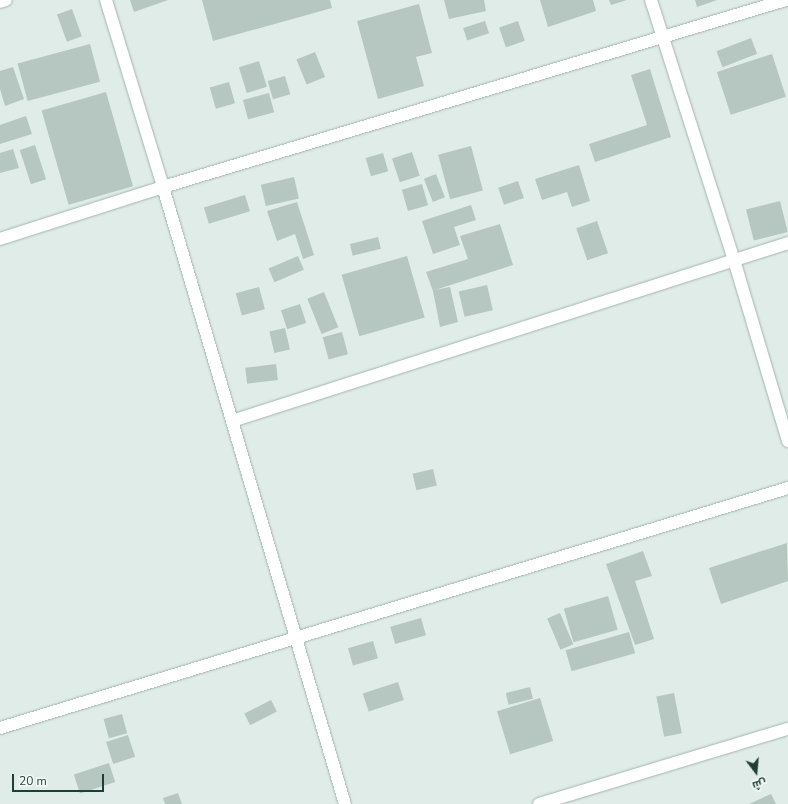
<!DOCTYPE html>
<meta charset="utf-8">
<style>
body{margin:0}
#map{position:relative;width:788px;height:804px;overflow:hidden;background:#e0ece7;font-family:"Nunito Sans",Cairo,sans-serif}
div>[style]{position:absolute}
.building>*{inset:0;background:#b5c7c0;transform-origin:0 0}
.roads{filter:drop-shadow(0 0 1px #a2b4af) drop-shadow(0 0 1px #a2b4af)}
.street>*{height:12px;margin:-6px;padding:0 6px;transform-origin:6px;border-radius:6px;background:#fff}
span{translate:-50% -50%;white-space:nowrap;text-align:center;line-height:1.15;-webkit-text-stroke:3.5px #f1f9f5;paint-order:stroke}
.north{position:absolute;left:736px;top:752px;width:40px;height:40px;-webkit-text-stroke:3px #f1f9f5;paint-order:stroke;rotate:164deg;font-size:11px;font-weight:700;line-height:16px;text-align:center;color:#1f3e37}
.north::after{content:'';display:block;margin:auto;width:14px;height:18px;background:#1f3e37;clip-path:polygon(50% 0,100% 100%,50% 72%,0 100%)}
.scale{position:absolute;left:12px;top:774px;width:92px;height:18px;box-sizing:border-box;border:2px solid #1f3e37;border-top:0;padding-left:5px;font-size:12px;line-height:14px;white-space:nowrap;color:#1f3e37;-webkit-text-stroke:3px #f1f9f5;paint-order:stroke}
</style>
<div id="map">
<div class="building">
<i style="clip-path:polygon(130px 0,168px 0,134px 12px)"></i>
<i style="clip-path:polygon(202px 0,330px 0,332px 8px,213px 41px)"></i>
<i style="clip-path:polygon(444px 0,484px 0,486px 11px,449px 19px)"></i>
<i style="clip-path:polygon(540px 0,593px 0,596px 11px,548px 27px)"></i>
<i style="clip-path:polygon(609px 0,627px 0,611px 5px)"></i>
<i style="clip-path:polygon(695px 0,717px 0,697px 7px)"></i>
<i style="clip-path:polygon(419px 4px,432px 53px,416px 57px,424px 86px,378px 99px,357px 21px)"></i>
<i style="left:72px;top:9px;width:29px;height:16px;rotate:70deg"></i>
<i style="left:485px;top:21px;width:13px;height:23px;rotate:72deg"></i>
<i style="left:518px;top:21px;width:21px;height:20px;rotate:71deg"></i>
<i style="left:751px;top:38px;width:17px;height:37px;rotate:69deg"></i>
<i style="left:90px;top:44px;width:39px;height:75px;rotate:75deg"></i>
<i style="left:315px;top:52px;width:27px;height:20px;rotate:68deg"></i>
<i style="left:772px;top:54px;width:45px;height:58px;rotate:72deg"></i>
<i style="left:259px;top:61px;width:27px;height:21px;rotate:73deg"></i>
<i style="clip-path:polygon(13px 67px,24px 99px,5px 106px,0 89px,0 71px)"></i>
<i style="clip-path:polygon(650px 69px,671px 137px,595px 162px,589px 144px,647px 125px,631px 75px)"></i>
<i style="left:285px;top:76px;width:19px;height:18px;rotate:74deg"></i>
<i style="left:229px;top:82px;width:22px;height:20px;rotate:74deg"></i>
<i style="left:106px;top:92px;width:98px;height:67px;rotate:74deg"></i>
<i style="left:269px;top:93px;width:20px;height:27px;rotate:75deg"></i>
<i style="clip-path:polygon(26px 116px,32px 134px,0 144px,0 125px)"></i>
<i style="left:35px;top:145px;width:36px;height:16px;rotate:72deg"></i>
<i style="left:471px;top:146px;width:46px;height:34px;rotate:75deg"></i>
<i style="clip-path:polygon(13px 149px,19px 168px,0 173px,0 153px)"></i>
<i style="left:412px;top:152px;width:25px;height:21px;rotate:72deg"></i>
<i style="left:383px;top:153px;width:19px;height:18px;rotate:74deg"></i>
<i style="clip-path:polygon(579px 165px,590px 201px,572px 207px,567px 192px,542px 200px,535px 179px)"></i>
<i style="left:436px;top:174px;width:25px;height:13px;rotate:69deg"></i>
<i style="left:294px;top:177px;width:22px;height:34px;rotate:77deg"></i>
<i style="left:518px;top:181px;width:18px;height:21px;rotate:71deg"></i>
<i style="left:422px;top:184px;width:22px;height:21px;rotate:74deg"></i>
<i style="left:245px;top:195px;width:17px;height:43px;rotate:73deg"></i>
<i style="left:780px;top:201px;width:32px;height:35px;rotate:76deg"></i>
<i style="clip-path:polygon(297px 202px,314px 255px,303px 259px,295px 234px,277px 241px,267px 211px)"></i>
<i style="clip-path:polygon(471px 205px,476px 220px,454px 227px,460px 245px,433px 254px,422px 221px)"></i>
<i style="left:597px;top:221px;width:34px;height:22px;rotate:71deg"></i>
<i style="clip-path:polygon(500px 224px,513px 265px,435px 290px,450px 287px,458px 322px,440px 327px,433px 291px,426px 272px,468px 259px,460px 236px)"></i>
<i style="left:378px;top:237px;width:12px;height:29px;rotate:76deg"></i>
<i style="left:298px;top:256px;width:15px;height:32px;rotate:67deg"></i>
<i style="left:407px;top:256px;width:64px;height:68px;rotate:74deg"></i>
<i style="left:487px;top:285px;width:26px;height:29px;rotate:77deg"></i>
<i style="left:259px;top:287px;width:23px;height:24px;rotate:75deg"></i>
<i style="left:324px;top:292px;width:38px;height:18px;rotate:68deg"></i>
<i style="left:300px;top:304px;width:20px;height:20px;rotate:72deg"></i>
<i style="left:285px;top:328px;width:22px;height:16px;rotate:77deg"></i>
<i style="left:342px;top:332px;width:23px;height:20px;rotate:75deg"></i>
<i style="left:276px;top:364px;width:16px;height:31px;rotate:83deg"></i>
<i style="left:433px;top:469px;width:17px;height:21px;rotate:77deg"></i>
<i style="clip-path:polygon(787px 543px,788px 581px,721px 604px,709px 568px)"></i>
<i style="clip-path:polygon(643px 551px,652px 576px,635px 581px,654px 639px,635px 645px,606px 564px)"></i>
<i style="left:608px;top:596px;width:35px;height:46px;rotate:74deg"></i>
<i style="left:560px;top:613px;width:34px;height:14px;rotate:67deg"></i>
<i style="left:421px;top:618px;width:18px;height:32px;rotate:74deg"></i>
<i style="left:629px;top:632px;width:22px;height:66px;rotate:74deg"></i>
<i style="left:373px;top:641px;width:18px;height:26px;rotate:74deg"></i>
<i style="left:398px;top:682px;width:19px;height:37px;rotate:72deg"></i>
<i style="left:530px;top:687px;width:12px;height:25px;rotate:76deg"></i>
<i style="left:674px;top:693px;width:41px;height:18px;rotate:79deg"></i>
<i style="left:540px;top:698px;width:45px;height:45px;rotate:73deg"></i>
<i style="left:271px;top:700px;width:13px;height:30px;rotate:63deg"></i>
<i style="left:122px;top:714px;width:20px;height:19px;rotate:75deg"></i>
<i style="left:128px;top:735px;width:23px;height:23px;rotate:72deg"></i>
<i style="left:109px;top:763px;width:20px;height:37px;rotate:72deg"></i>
<i style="clip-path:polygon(178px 793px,182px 804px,165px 804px,163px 798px)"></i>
<i style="clip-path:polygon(771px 794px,776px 804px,749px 804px)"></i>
</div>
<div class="roads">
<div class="street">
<i style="left:106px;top:0;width:195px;rotate:73deg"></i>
<i style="left:163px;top:187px;width:643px;rotate:73.57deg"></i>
<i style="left:651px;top:0;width:273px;rotate:72.3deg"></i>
<i style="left:734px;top:260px;width:189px;rotate:73.4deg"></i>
<i style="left:0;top:2px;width:6px;rotate:-18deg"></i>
<i style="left:0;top:239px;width:171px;rotate:-17.7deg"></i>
<i style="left:163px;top:187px;width:650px;rotate:-16.71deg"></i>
<i style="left:232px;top:421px;width:584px;rotate:-17.75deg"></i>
<i style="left:0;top:728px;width:824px;rotate:-16.94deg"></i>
<i style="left:539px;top:804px;width:260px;rotate:-16.8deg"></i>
</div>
</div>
<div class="north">ش</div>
<div class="scale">20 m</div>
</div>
